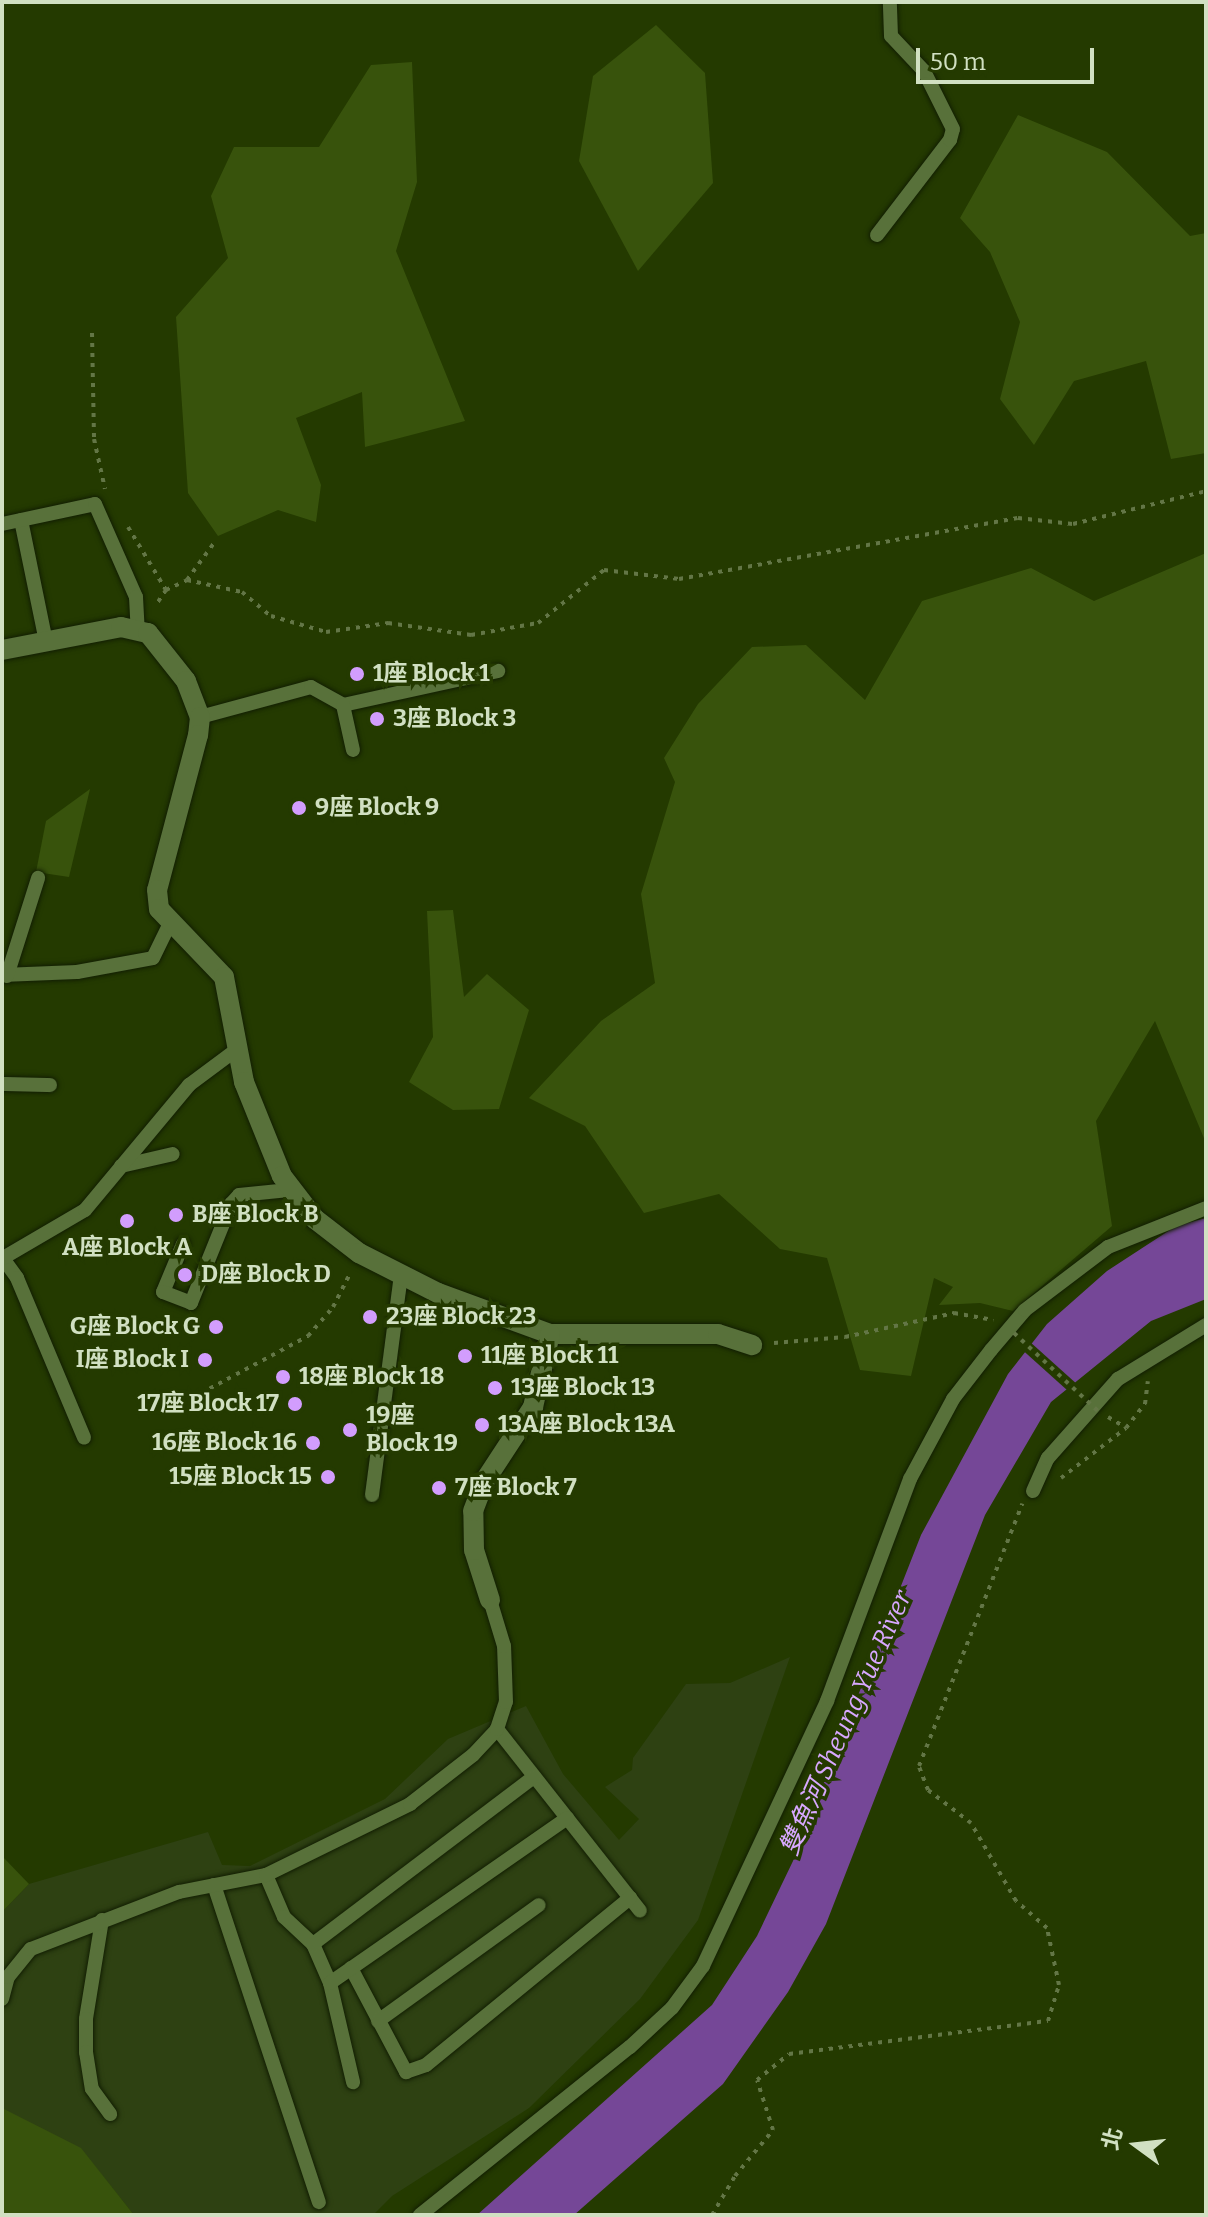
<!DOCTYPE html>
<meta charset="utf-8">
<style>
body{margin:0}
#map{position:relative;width:1208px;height:2217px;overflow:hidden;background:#243a00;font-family:Bitter,"Noto Sans TC",serif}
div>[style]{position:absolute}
.built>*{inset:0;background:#2e4112}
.green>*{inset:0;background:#38530c}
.water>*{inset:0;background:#754797}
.pier>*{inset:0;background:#243a00;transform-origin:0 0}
.path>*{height:4px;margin-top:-2px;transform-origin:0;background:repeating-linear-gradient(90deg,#637646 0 4px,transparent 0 10px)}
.roads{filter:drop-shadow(0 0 2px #121e03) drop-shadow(0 0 2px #121e03)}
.service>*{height:14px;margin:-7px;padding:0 7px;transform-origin:7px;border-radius:7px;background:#58713a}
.minor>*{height:20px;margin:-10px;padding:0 10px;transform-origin:10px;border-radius:10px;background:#58713a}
.path-bridge>*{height:4px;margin-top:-2px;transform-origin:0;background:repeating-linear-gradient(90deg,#637646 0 4px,transparent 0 10px)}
.dots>*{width:22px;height:22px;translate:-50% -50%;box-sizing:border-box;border:4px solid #243a00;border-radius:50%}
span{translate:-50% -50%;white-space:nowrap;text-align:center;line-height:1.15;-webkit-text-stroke:7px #243a00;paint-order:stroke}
.poi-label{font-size:24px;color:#d1e0c2;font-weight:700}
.left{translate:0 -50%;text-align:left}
.right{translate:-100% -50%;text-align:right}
.water-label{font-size:26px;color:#d8a8ff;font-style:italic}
.frame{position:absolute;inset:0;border:4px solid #d1e0c2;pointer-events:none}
.north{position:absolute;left:1096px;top:2105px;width:80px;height:80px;-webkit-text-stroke:6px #243a00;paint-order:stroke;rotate:285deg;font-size:22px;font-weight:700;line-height:32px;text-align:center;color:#d1e0c2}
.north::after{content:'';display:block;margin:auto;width:28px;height:36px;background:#d1e0c2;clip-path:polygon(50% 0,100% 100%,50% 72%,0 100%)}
.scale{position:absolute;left:916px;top:48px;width:178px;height:36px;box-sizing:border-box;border:4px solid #d1e0c2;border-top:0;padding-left:10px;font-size:24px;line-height:28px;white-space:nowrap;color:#d1e0c2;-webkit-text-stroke:6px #243a00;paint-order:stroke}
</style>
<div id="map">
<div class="built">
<i style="clip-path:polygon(790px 1657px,698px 1920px,640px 1999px,529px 2108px,392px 2196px,373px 2215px,134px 2215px,85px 2154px,2px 2109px,2px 1912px,29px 1884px,208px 1832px,222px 1865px,250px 1866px,385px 1799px,448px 1739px,526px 1706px,563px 1774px,619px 1840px,639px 1819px,605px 1787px,632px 1770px,633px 1758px,686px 1684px,730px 1683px)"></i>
</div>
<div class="green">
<i style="clip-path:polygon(656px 25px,705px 73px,713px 183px,638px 271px,579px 161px,593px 76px)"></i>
<i style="clip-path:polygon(412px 62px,417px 182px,396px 251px,465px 421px,365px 447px,362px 392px,296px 418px,321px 485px,316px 522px,278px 510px,218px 536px,188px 493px,176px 317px,228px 258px,211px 196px,234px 147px,319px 147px,371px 65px)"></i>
<i style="clip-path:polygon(1018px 115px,1107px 152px,1190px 236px,1206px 233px,1206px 453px,1171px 459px,1146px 361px,1074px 381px,1034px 445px,1000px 399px,1020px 322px,990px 252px,960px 218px)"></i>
<i style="clip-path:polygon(1206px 553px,1206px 1143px,1155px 1021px,1096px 1121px,1112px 1226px,1013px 1311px,980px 1303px,939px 1305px,953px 1287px,934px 1278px,911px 1376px,860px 1370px,827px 1258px,780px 1249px,719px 1194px,644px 1213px,585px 1126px,529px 1098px,601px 1021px,655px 983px,641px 894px,675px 782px,664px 758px,698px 704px,752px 647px,806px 645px,865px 700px,922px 601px,1031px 568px,1094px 601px)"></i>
<i style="clip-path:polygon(90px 789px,69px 877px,36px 872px,46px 821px)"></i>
<i style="clip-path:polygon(453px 910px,464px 997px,487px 974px,529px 1010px,499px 1109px,453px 1110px,409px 1082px,433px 1037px,427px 911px)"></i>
<i style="clip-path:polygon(2px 1856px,29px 1884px,2px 1912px)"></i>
<i style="clip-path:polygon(2px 2108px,81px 2148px,134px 2215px,2px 2215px)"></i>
</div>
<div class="water">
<i style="clip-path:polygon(1206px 1218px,1206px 1299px,1151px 1321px,1051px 1402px,985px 1515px,826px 1924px,788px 1992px,723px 2084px,574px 2215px,477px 2215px,712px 2005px,757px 1936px,793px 1861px,921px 1535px,1008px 1374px,1047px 1324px,1107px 1271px,1176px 1226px)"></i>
</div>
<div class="pier">
<i style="left:1029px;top:1341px;width:64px;height:11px;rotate:42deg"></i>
</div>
<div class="path">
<i style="left:92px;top:333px;width:106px;rotate:88.9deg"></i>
<i style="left:94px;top:439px;width:51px;rotate:77.6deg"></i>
<i style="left:128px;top:527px;width:74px;rotate:58.9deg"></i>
<i style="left:166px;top:590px;width:18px;rotate:124deg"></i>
<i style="left:187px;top:580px;width:46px;rotate:-53.9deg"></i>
<i style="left:166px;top:590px;width:23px;rotate:-25deg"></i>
<i style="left:187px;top:580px;width:56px;rotate:12.3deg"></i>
<i style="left:242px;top:592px;width:38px;rotate:40deg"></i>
<i style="left:271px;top:616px;width:57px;rotate:16.2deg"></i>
<i style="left:326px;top:632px;width:63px;rotate:-8.3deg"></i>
<i style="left:388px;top:623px;width:84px;rotate:8.2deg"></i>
<i style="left:471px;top:635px;width:68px;rotate:-10.2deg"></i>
<i style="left:538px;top:623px;width:85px;rotate:-38.8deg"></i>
<i style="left:604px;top:570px;width:76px;rotate:6.8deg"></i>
<i style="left:679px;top:579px;width:344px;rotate:-10.2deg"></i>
<i style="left:1018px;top:518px;width:55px;rotate:6.2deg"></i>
<i style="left:1073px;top:524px;width:137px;rotate:-13.9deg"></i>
<i style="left:774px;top:1343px;width:71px;rotate:-4.8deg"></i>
<i style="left:845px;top:1337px;width:112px;rotate:-12.4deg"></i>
<i style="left:954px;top:1313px;width:40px;rotate:10deg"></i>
<i style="left:192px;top:1398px;width:132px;rotate:-28.1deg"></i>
<i style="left:308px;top:1336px;width:38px;rotate:-49deg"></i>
<i style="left:333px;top:1307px;width:37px;rotate:-63deg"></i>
<i style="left:1108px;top:1417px;width:21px;rotate:31deg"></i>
<i style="left:1061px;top:1478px;width:82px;rotate:-37.6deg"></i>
<i style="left:1126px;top:1428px;width:31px;rotate:-52deg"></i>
<i style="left:1145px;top:1404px;width:23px;rotate:-83deg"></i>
<i style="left:712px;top:2215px;width:45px;rotate:-59.5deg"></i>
<i style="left:735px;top:2176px;width:60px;rotate:-50.4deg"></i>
<i style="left:773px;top:2130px;width:52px;rotate:-107.7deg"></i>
<i style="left:757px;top:2080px;width:41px;rotate:-39.1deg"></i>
<i style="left:789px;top:2054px;width:261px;rotate:-7.3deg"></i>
<i style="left:1048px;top:2021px;width:38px;rotate:-73deg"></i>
<i style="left:1059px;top:1985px;width:58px;rotate:-101.9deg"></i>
<i style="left:1047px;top:1928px;width:41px;rotate:-138.9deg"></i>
<i style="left:1016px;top:1901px;width:90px;rotate:-120deg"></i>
<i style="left:971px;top:1823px;width:54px;rotate:-142.5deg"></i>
<i style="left:928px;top:1790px;width:26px;rotate:-111deg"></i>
<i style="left:919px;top:1766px;width:282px;rotate:-68.5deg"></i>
</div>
<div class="roads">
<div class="service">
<i style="left:877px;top:235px;width:120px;rotate:-52.5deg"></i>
<i style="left:950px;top:140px;width:11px;rotate:-75deg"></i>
<i style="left:953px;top:129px;width:65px;rotate:-116.6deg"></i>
<i style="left:924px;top:71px;width:48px;rotate:-133.3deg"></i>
<i style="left:891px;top:36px;width:34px;rotate:-92deg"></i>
<i style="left:21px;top:520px;width:125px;rotate:78.4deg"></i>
<i style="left:2px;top:524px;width:95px;rotate:-12.1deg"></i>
<i style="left:95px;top:504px;width:102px;rotate:66.2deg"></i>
<i style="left:136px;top:597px;width:34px;rotate:87deg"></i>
<i style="left:343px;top:705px;width:159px;rotate:-12.4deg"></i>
<i style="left:200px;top:717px;width:115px;rotate:-15.1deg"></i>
<i style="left:311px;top:687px;width:37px;rotate:29deg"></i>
<i style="left:343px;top:705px;width:46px;rotate:77.5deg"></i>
<i style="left:2px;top:975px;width:75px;rotate:-2.3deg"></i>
<i style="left:77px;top:972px;width:77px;rotate:-10.4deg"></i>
<i style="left:153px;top:958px;width:37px;rotate:-64deg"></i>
<i style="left:7px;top:976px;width:103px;rotate:-72.4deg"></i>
<i style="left:2px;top:1084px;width:48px;rotate:1.2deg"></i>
<i style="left:121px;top:1166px;width:53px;rotate:-13deg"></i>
<i style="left:183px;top:1244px;width:52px;rotate:112.6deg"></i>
<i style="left:163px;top:1292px;width:30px;rotate:21deg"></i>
<i style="left:191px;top:1303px;width:107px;rotate:-68deg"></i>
<i style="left:231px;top:1204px;width:12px;rotate:-48deg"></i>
<i style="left:239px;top:1195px;width:50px;rotate:-5.7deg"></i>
<i style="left:2px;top:1257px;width:26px;rotate:54deg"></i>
<i style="left:17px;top:1278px;width:173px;rotate:67.2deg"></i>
<i style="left:3px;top:1258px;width:95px;rotate:-30.3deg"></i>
<i style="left:85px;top:1210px;width:163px;rotate:-50.2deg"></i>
<i style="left:189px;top:1085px;width:59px;rotate:-36.7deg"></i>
<i style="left:1033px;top:1491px;width:36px;rotate:-66deg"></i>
<i style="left:1048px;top:1458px;width:106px;rotate:-48.5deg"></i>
<i style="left:1118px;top:1379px;width:103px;rotate:-31.5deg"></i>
<i style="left:372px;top:1495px;width:223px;rotate:-82.5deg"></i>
<i style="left:497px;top:1729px;width:231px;rotate:51.8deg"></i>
<i style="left:266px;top:1875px;width:46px;rotate:66.8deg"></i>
<i style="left:284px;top:1917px;width:40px;rotate:43deg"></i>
<i style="left:313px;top:1944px;width:43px;rotate:66.4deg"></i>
<i style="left:330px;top:1983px;width:102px;rotate:76.9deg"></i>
<i style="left:214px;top:1885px;width:334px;rotate:71.7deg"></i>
<i style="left:102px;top:1920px;width:100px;rotate:99.2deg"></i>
<i style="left:86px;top:2019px;width:33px;rotate:90deg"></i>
<i style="left:86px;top:2052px;width:37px;rotate:81deg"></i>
<i style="left:92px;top:2089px;width:31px;rotate:54deg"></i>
<i style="left:313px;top:1944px;width:277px;rotate:-37.1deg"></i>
<i style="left:351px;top:1968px;width:118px;rotate:62.1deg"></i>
<i style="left:406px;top:2072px;width:21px;rotate:-19deg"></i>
<i style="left:426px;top:2065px;width:264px;rotate:-39.3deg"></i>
<i style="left:330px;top:1983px;width:289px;rotate:-34.8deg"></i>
<i style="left:2px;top:1999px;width:23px;rotate:-75deg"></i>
<i style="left:8px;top:1977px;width:36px;rotate:-51deg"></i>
<i style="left:31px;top:1949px;width:159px;rotate:-21.1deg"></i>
<i style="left:179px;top:1892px;width:89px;rotate:-11.1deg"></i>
<i style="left:266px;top:1875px;width:161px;rotate:-26.2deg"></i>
<i style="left:410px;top:1804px;width:80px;rotate:-37.9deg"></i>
<i style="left:473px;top:1755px;width:35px;rotate:-47deg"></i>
<i style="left:497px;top:1729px;width:28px;rotate:-72deg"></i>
<i style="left:506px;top:1702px;width:56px;rotate:-92deg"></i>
<i style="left:504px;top:1646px;width:48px;rotate:-106.9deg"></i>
<i style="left:378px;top:2021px;width:198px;rotate:-35.8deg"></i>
<i style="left:420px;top:2215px;width:269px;rotate:-38.7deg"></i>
<i style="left:630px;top:2047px;width:57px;rotate:-42.9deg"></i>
<i style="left:672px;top:2008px;width:52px;rotate:-53.6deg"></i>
<i style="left:703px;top:1966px;width:293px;rotate:-64.9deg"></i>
<i style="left:827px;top:1701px;width:237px;rotate:-69.5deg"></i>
<i style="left:910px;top:1479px;width:91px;rotate:-61.7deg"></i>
<i style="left:953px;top:1399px;width:62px;rotate:-52.2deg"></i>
<i style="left:991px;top:1350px;width:52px;rotate:-49.6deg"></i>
<i style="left:1025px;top:1310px;width:104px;rotate:-37.2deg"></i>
<i style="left:1108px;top:1247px;width:105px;rotate:-21.7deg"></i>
</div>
<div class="minor">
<i style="left:2px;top:650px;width:121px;rotate:-10.9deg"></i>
<i style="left:121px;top:627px;width:28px;rotate:13deg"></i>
<i style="left:148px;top:633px;width:61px;rotate:51.6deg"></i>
<i style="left:186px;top:681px;width:39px;rotate:69deg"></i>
<i style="left:200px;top:717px;width:18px;rotate:96deg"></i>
<i style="left:198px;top:735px;width:160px;rotate:104.8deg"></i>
<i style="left:157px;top:890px;width:19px;rotate:84deg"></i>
<i style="left:159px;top:909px;width:94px;rotate:46.3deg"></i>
<i style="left:224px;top:977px;width:107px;rotate:79.2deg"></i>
<i style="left:244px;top:1082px;width:101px;rotate:68deg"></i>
<i style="left:282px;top:1176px;width:54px;rotate:52.5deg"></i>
<i style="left:315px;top:1219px;width:56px;rotate:37.7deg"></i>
<i style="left:359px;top:1253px;width:89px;rotate:26.9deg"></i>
<i style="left:438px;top:1293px;width:119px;rotate:20.1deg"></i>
<i style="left:550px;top:1334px;width:168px"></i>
<i style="left:718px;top:1334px;width:36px;rotate:18deg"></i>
<i style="left:490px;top:1600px;width:52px;rotate:-107.7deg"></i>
<i style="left:474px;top:1550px;width:39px;rotate:-91deg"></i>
<i style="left:473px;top:1511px;width:31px;rotate:-69deg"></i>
<i style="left:484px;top:1482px;width:90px;rotate:-56.8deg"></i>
<i style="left:533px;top:1407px;width:75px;rotate:-76.9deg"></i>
</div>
</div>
<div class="path-bridge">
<i style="left:1014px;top:1333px;width:116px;rotate:42.9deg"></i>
</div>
<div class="dots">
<i style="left:357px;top:674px;background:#d29dfd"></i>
<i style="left:377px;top:719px;background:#d29dfd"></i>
<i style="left:299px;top:808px;background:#d29dfd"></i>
<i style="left:176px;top:1215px;background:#d29dfd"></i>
<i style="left:127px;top:1221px;background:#d29dfd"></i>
<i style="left:185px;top:1275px;background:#d29dfd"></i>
<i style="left:370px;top:1317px;background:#d29dfd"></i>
<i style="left:216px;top:1327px;background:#d29dfd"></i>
<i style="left:465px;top:1356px;background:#d29dfd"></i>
<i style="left:205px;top:1360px;background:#d29dfd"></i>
<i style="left:283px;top:1377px;background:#d29dfd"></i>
<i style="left:495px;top:1388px;background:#d29dfd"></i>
<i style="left:295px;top:1404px;background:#d29dfd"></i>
<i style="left:482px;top:1425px;background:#d29dfd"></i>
<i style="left:350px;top:1430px;background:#d29dfd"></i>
<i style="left:313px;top:1443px;background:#d29dfd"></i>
<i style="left:328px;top:1477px;background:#d29dfd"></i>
<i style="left:439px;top:1488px;background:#d29dfd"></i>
</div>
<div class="poi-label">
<span class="left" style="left:373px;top:674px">1座 Block 1</span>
<span class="left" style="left:393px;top:719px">3座 Block 3</span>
<span class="left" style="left:315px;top:808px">9座 Block 9</span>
<span class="left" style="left:192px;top:1215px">B座 Block B</span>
<span style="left:127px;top:1248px">A座 Block A</span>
<span class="left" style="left:201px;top:1275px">D座 Block D</span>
<span class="left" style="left:386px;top:1317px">23座 Block 23</span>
<span class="right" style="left:200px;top:1327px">G座 Block G</span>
<span class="left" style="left:481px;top:1356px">11座 Block 11</span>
<span class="right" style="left:189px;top:1360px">I座 Block I</span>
<span class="left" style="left:299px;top:1377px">18座 Block 18</span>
<span class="left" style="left:511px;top:1388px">13座 Block 13</span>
<span class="right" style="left:279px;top:1404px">17座 Block 17</span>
<span class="left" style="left:366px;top:1430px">19座<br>Block 19</span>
<span class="left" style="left:498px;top:1425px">13A座 Block 13A</span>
<span class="right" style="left:297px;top:1443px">16座 Block 16</span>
<span class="right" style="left:312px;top:1477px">15座 Block 15</span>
<span class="left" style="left:455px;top:1488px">7座 Block 7</span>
</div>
<div class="water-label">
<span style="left:846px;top:1723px;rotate:-66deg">雙魚河 Sheung Yue River</span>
</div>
<div class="frame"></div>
<div class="north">北</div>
<div class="scale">50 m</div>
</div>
